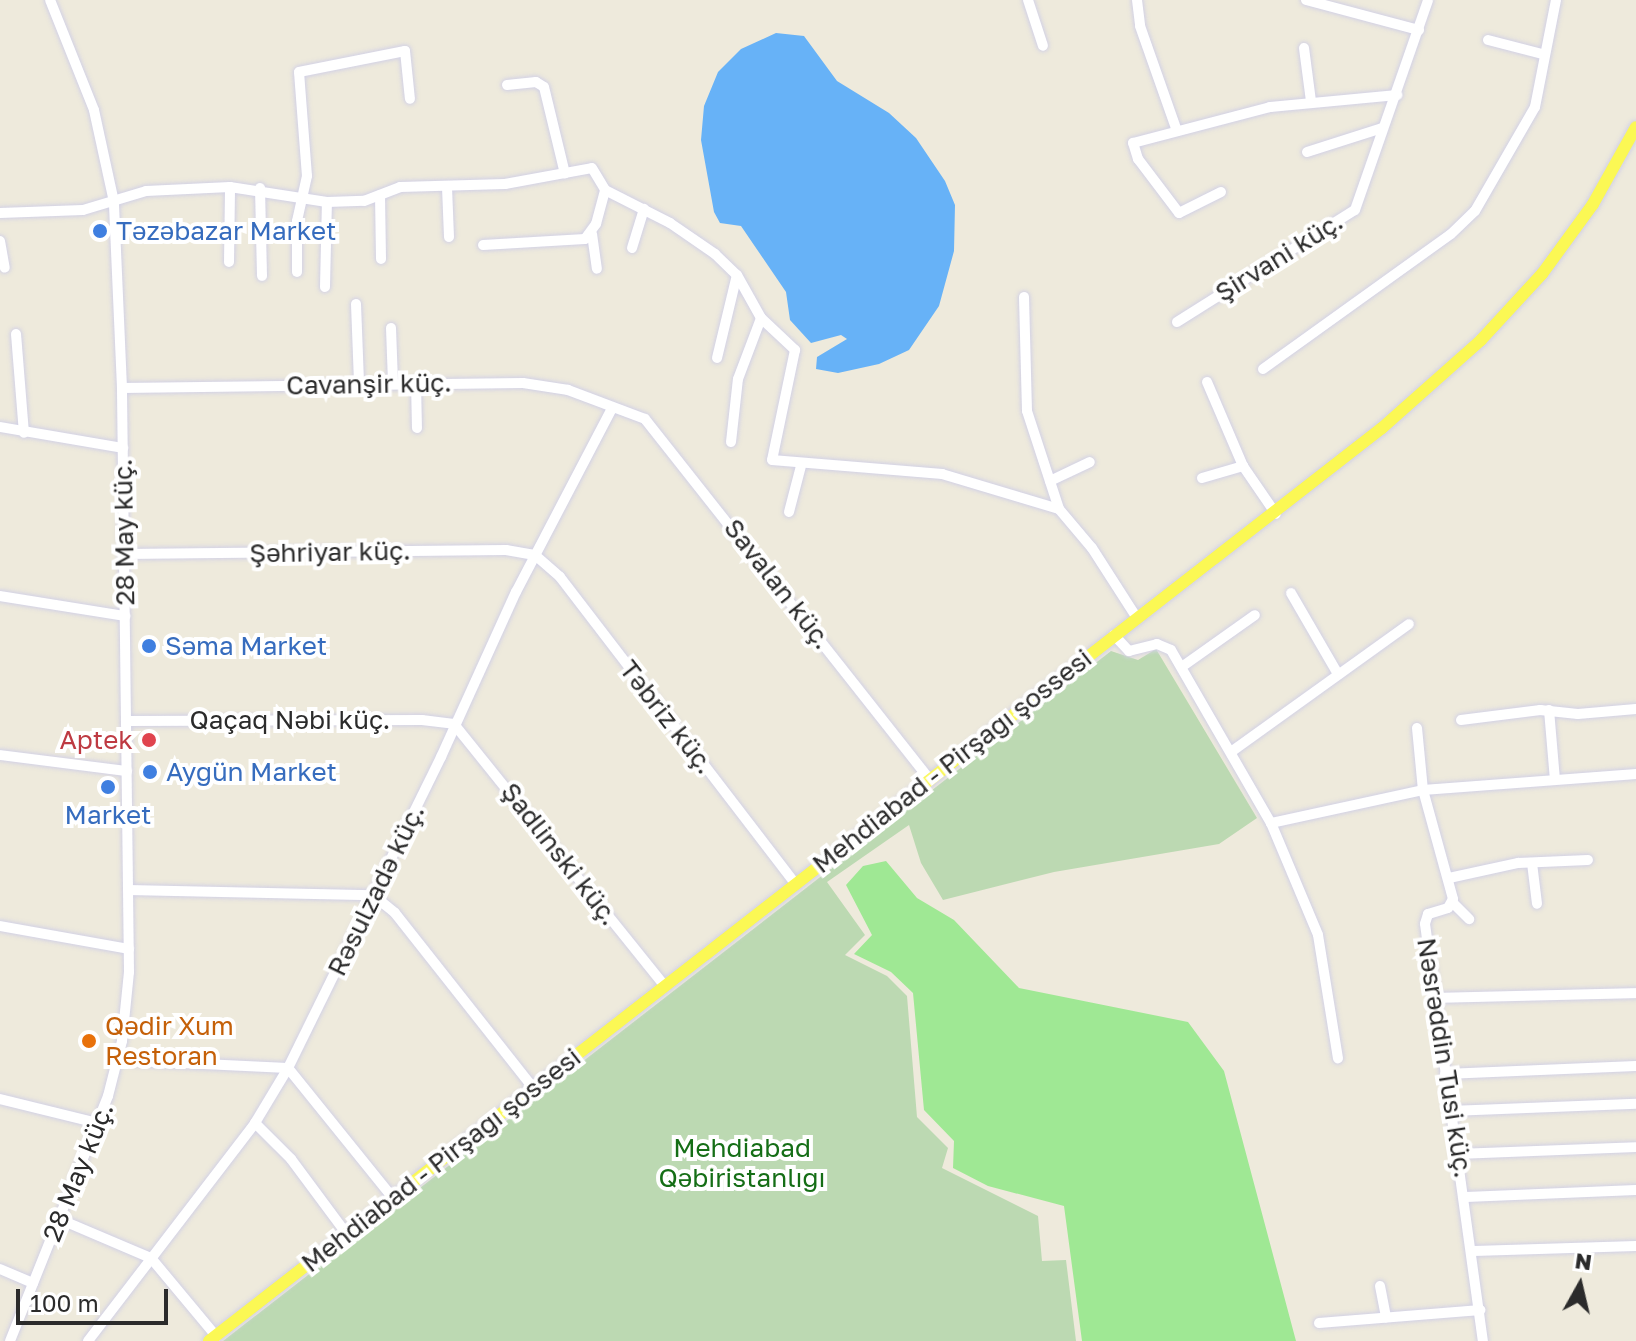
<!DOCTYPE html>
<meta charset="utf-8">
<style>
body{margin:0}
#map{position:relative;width:1636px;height:1341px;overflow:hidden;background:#eeeadc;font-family:"Golos Text",sans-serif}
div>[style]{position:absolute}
.green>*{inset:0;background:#9fe894}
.cemetery>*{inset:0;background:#bcd9b2}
.water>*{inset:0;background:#67b2f7}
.roads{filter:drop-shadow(0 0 2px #d2d1e5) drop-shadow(0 0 2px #d2d1e5)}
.minor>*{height:10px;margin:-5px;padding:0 5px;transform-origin:5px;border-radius:5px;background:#fff}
.major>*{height:12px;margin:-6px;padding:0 6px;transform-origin:6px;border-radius:6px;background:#fbf854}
.dots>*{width:22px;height:22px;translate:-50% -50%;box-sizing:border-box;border:4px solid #fff;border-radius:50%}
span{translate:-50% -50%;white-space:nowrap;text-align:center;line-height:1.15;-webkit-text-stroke:8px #fff;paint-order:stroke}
.shop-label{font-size:26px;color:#366cbe}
.left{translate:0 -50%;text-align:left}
.street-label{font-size:26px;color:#2b2b2b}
.health-label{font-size:26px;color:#be3a42}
.right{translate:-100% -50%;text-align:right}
.food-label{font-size:26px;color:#c56008}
.park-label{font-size:26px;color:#156e16}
.north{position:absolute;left:1540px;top:1245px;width:80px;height:80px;-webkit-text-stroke:6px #fff;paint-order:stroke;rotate:8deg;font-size:22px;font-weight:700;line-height:32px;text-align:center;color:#2b2b2b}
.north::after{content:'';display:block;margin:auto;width:28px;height:36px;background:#2b2b2b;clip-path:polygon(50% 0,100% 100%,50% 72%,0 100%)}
.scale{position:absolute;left:16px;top:1289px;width:152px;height:36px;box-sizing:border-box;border:4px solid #2b2b2b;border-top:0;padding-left:10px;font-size:24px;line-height:28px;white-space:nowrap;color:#2b2b2b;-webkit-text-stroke:6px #fff;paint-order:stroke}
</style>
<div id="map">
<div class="green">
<i style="clip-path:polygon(886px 861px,917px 898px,954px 920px,1019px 988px,1188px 1022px,1224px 1071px,1296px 1341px,1082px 1341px,1064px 1206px,988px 1186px,953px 1168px,954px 1141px,924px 1110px,913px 993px,891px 972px,854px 954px,872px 935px,846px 885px,863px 866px)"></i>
</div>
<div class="cemetery">
<i style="clip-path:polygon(1156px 649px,1257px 818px,1219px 844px,1054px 872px,943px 900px,921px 863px,909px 825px,827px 882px,865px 935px,845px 955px,887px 976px,907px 996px,917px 1117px,948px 1148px,942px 1168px,1038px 1216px,1042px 1261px,1066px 1260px,1076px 1341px,223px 1341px,1111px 651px,1138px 660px)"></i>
</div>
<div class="water">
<i style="clip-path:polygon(776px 33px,804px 36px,837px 81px,889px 113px,916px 138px,945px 181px,955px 205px,954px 251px,939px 306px,909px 350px,879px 364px,838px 373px,816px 369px,817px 357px,847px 339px,841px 335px,811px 343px,790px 320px,786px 292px,741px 226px,720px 223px,714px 212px,701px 140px,704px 106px,718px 72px,741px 49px)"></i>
</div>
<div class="roads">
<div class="minor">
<i style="left:1028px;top:0;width:48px;rotate:71.9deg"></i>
<i style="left:1137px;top:0;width:26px;rotate:83deg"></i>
<i style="left:1140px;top:26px;width:108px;rotate:70.6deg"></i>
<i style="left:1306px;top:0;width:117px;rotate:14.9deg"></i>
<i style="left:1488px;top:40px;width:56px;rotate:14.5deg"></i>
<i style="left:1304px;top:48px;width:53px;rotate:82.5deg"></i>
<i style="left:507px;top:85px;width:29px;rotate:-6deg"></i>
<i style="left:536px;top:82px;width:9px;rotate:32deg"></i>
<i style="left:544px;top:87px;width:89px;rotate:76.4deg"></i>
<i style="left:1307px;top:152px;width:79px;rotate:-17.7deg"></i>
<i style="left:447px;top:187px;width:50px;rotate:87.7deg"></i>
<i style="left:260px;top:188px;width:88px;rotate:88.7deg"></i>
<i style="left:1221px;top:192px;width:47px;rotate:153.4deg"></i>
<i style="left:1179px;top:213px;width:68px;rotate:-127.2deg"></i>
<i style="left:1138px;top:159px;width:17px;rotate:-107deg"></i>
<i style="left:1133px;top:143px;width:142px;rotate:-14.7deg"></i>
<i style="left:1270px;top:107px;width:128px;rotate:-5.4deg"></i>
<i style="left:380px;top:195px;width:64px;rotate:89.1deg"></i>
<i style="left:0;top:213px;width:83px;rotate:-2.1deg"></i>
<i style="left:83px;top:210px;width:66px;rotate:-16.8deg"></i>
<i style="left:146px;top:191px;width:84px;rotate:-2.7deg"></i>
<i style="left:230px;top:187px;width:98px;rotate:8.8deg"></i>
<i style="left:327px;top:202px;width:37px;rotate:-2deg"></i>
<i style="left:364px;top:201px;width:39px;rotate:-21deg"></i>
<i style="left:400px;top:187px;width:105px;rotate:-1.6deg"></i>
<i style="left:505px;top:184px;width:88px;rotate:-10.4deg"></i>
<i style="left:592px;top:168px;width:26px;rotate:59deg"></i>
<i style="left:605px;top:190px;width:73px;rotate:26.9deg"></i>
<i style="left:670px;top:223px;width:55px;rotate:34.6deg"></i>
<i style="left:715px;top:254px;width:30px;rotate:44deg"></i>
<i style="left:737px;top:275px;width:49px;rotate:60.8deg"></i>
<i style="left:761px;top:318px;width:47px;rotate:43.3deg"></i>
<i style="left:795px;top:350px;width:112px;rotate:101.8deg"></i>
<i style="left:772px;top:460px;width:171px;rotate:4.7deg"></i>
<i style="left:942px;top:474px;width:122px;rotate:16.7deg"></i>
<i style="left:1059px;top:509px;width:51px;rotate:49.8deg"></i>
<i style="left:1092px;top:548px;width:83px;rotate:57.3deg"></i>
<i style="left:592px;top:234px;width:35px;rotate:82deg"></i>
<i style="left:0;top:241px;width:27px;rotate:80deg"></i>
<i style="left:483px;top:245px;width:102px;rotate:-3.4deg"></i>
<i style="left:585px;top:239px;width:19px;rotate:-54deg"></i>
<i style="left:596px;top:224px;width:35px;rotate:-75deg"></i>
<i style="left:632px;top:248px;width:41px;rotate:-72.9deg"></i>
<i style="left:229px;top:262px;width:75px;rotate:-89.2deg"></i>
<i style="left:297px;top:272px;width:51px;rotate:-90deg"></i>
<i style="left:297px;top:221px;width:46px;rotate:-77.5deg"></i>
<i style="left:307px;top:176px;width:104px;rotate:-94.4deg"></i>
<i style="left:299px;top:72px;width:108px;rotate:-11.2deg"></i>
<i style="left:405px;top:51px;width:48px;rotate:84.1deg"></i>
<i style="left:325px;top:287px;width:85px;rotate:-88.7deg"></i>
<i style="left:1024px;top:297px;width:114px;rotate:88.5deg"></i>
<i style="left:1027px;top:411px;width:103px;rotate:71.9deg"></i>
<i style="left:356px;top:304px;width:79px;rotate:87.8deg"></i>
<i style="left:1177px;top:322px;width:210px;rotate:-32.2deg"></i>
<i style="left:1355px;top:210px;width:222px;rotate:-70.8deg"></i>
<i style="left:391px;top:328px;width:55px;rotate:87.9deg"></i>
<i style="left:16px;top:334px;width:99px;rotate:85.4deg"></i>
<i style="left:717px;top:358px;width:85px;rotate:-76.5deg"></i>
<i style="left:1263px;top:369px;width:231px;rotate:-35.7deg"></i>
<i style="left:1451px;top:234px;width:33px;rotate:-44deg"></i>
<i style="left:1475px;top:211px;width:120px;rotate:-60deg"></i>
<i style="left:1535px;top:107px;width:109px;rotate:-78.9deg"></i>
<i style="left:416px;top:382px;width:46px;rotate:88.8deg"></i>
<i style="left:1207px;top:382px;width:91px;rotate:66.8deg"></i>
<i style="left:1243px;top:466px;width:58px;rotate:55.5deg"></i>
<i style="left:122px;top:388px;width:401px;rotate:-0.7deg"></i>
<i style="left:523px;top:383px;width:46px;rotate:8.8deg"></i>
<i style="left:568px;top:390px;width:82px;rotate:20.6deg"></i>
<i style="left:645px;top:419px;width:459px;rotate:51.7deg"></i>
<i style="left:0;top:427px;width:125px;rotate:9.7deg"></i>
<i style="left:731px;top:442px;width:63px;rotate:-83.7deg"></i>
<i style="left:738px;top:379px;width:65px;rotate:-69.3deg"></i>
<i style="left:1202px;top:478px;width:43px;rotate:-16.3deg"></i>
<i style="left:1050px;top:481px;width:44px;rotate:-25.4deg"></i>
<i style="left:789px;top:512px;width:48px;rotate:-75.4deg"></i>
<i style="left:124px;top:554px;width:382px;rotate:-0.6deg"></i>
<i style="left:506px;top:550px;width:29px;rotate:10deg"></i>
<i style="left:535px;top:555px;width:33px;rotate:41deg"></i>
<i style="left:560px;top:577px;width:386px;rotate:52.5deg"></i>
<i style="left:1291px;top:593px;width:94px;rotate:59.9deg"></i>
<i style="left:0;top:596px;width:127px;rotate:9.1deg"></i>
<i style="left:1114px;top:635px;width:22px;rotate:47deg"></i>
<i style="left:1129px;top:651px;width:29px;rotate:-14deg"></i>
<i style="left:1157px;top:644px;width:15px;rotate:23deg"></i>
<i style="left:1171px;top:650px;width:200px;rotate:60deg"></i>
<i style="left:1271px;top:823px;width:156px;rotate:-12.2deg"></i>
<i style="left:1423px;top:790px;width:113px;rotate:74.6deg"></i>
<i style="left:1453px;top:899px;width:10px;rotate:119deg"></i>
<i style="left:1448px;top:908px;width:21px;rotate:163deg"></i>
<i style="left:1428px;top:914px;width:10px;rotate:107deg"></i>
<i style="left:1425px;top:924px;width:421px;rotate:82.1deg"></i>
<i style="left:1183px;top:666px;width:88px;rotate:-35.3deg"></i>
<i style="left:1549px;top:710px;width:70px;rotate:85.1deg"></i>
<i style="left:1461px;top:720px;width:80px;rotate:-7.2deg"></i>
<i style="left:1540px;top:710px;width:38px;rotate:6deg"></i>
<i style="left:1578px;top:714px;width:58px;rotate:-4.9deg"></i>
<i style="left:126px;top:721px;width:296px;rotate:-0.2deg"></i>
<i style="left:422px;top:720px;width:32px;rotate:7deg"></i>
<i style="left:454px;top:724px;width:335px;rotate:51.2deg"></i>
<i style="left:1417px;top:728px;width:62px;rotate:84.5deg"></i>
<i style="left:1423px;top:790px;width:214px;rotate:-4.3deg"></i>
<i style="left:1231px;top:752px;width:219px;rotate:-35.7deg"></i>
<i style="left:0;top:755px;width:128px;rotate:7.2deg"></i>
<i style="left:1271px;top:823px;width:121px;rotate:67.2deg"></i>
<i style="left:1318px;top:935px;width:125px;rotate:80.8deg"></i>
<i style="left:1532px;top:863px;width:41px;rotate:83deg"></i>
<i style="left:1449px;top:878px;width:71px;rotate:-12.3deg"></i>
<i style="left:1518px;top:863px;width:70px;rotate:-2.5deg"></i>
<i style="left:128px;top:890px;width:245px;rotate:1.2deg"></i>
<i style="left:373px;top:895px;width:28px;rotate:39deg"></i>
<i style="left:395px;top:913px;width:223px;rotate:51.7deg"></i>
<i style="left:1453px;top:903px;width:23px;rotate:45deg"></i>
<i style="left:0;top:926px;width:131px;rotate:10.1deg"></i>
<i style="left:1437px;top:998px;width:199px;rotate:-1.4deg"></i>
<i style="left:119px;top:1060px;width:169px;rotate:2.7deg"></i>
<i style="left:288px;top:1068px;width:166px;rotate:51.1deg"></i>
<i style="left:1445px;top:1074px;width:191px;rotate:-2.4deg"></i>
<i style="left:0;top:1099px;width:101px;rotate:13.8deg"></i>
<i style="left:1450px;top:1111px;width:186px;rotate:-2.2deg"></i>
<i style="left:255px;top:1123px;width:51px;rotate:45deg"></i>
<i style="left:291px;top:1159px;width:92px;rotate:53.4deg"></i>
<i style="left:1457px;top:1154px;width:179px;rotate:-2.2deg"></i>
<i style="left:1466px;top:1197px;width:170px;rotate:-2.4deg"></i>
<i style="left:59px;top:1219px;width:100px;rotate:23deg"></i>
<i style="left:151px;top:1258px;width:102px;rotate:50.2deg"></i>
<i style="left:1474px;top:1251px;width:162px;rotate:-1.8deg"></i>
<i style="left:0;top:1269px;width:36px;rotate:23deg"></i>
<i style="left:1380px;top:1286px;width:32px;rotate:79deg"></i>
<i style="left:1319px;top:1323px;width:162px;rotate:-4.6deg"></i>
<i style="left:10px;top:1341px;width:264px;rotate:-68.2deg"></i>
<i style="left:108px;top:1096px;width:57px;rotate:-75.7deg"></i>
<i style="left:122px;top:1041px;width:69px;rotate:-84.2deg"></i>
<i style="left:129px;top:972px;width:584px;rotate:-90.69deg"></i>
<i style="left:122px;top:388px;width:186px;rotate:-92.5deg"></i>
<i style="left:114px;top:202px;width:94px;rotate:-102.3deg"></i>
<i style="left:94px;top:110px;width:118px;rotate:-111.8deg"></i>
<i style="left:88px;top:1341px;width:275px;rotate:-52.5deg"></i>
<i style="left:255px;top:1123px;width:64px;rotate:-59deg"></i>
<i style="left:288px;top:1068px;width:347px;rotate:-63.8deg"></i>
<i style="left:441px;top:757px;width:181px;rotate:-65.6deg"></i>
<i style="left:516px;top:592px;width:208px;rotate:-62.4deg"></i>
</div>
<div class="major">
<i style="left:209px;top:1341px;width:1486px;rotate:-37.9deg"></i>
<i style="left:1382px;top:428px;width:132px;rotate:-41.6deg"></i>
<i style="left:1481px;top:340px;width:90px;rotate:-47.3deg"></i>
<i style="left:1542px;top:274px;width:87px;rotate:-53.9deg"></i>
<i style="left:1593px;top:204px;width:88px;rotate:-60.8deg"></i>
</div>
</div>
<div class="dots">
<i style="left:100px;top:231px;background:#3f7fe0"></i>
<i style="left:149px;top:646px;background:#3f7fe0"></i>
<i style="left:149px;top:740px;background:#e0444e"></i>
<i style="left:150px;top:772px;background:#3f7fe0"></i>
<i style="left:108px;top:787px;background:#3f7fe0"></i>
<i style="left:89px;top:1041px;background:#e8710a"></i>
</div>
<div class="shop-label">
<span class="left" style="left:116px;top:231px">Təzəbazar Market</span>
<span class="left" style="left:165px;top:646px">Səma Market</span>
<span class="left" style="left:166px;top:772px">Aygün Market</span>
<span style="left:108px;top:815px">Market</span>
</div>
<div class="street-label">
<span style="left:1279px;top:257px;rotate:-32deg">Şirvani küç.</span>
<span style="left:369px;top:384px;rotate:-1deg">Cavanşir küç.</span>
<span style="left:124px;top:532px;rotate:-91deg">28 May küç.</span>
<span style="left:330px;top:552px;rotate:-1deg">Şəhriyar küç.</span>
<span style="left:778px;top:584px;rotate:52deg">Savalan küç.</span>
<span style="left:667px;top:717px;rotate:52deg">Təbriz küç.</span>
<span style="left:290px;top:720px">Qaçaq Nəbi küç.</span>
<span style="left:952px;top:761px;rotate:-38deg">Mehdiabad - Pirşağı şossesi</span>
<span style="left:560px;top:854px;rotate:52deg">Şadlinski küç.</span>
<span style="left:376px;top:890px;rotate:-64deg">Rəsulzadə küç.</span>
<span style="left:1445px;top:1058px;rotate:81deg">Nəsrəddin Tusi küç.</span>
<span style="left:441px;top:1160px;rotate:-38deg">Mehdiabad - Pirşağı şossesi</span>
<span style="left:78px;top:1172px;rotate:-68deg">28 May küç.</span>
</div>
<div class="health-label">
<span class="right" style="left:133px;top:740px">Aptek</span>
</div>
<div class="food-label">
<span class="left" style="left:105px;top:1041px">Qədir Xum<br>Restoran</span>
</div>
<div class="park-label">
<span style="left:742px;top:1163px">Mehdiabad<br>Qəbiristanlığı</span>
</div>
<div class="north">N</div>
<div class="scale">100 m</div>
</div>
